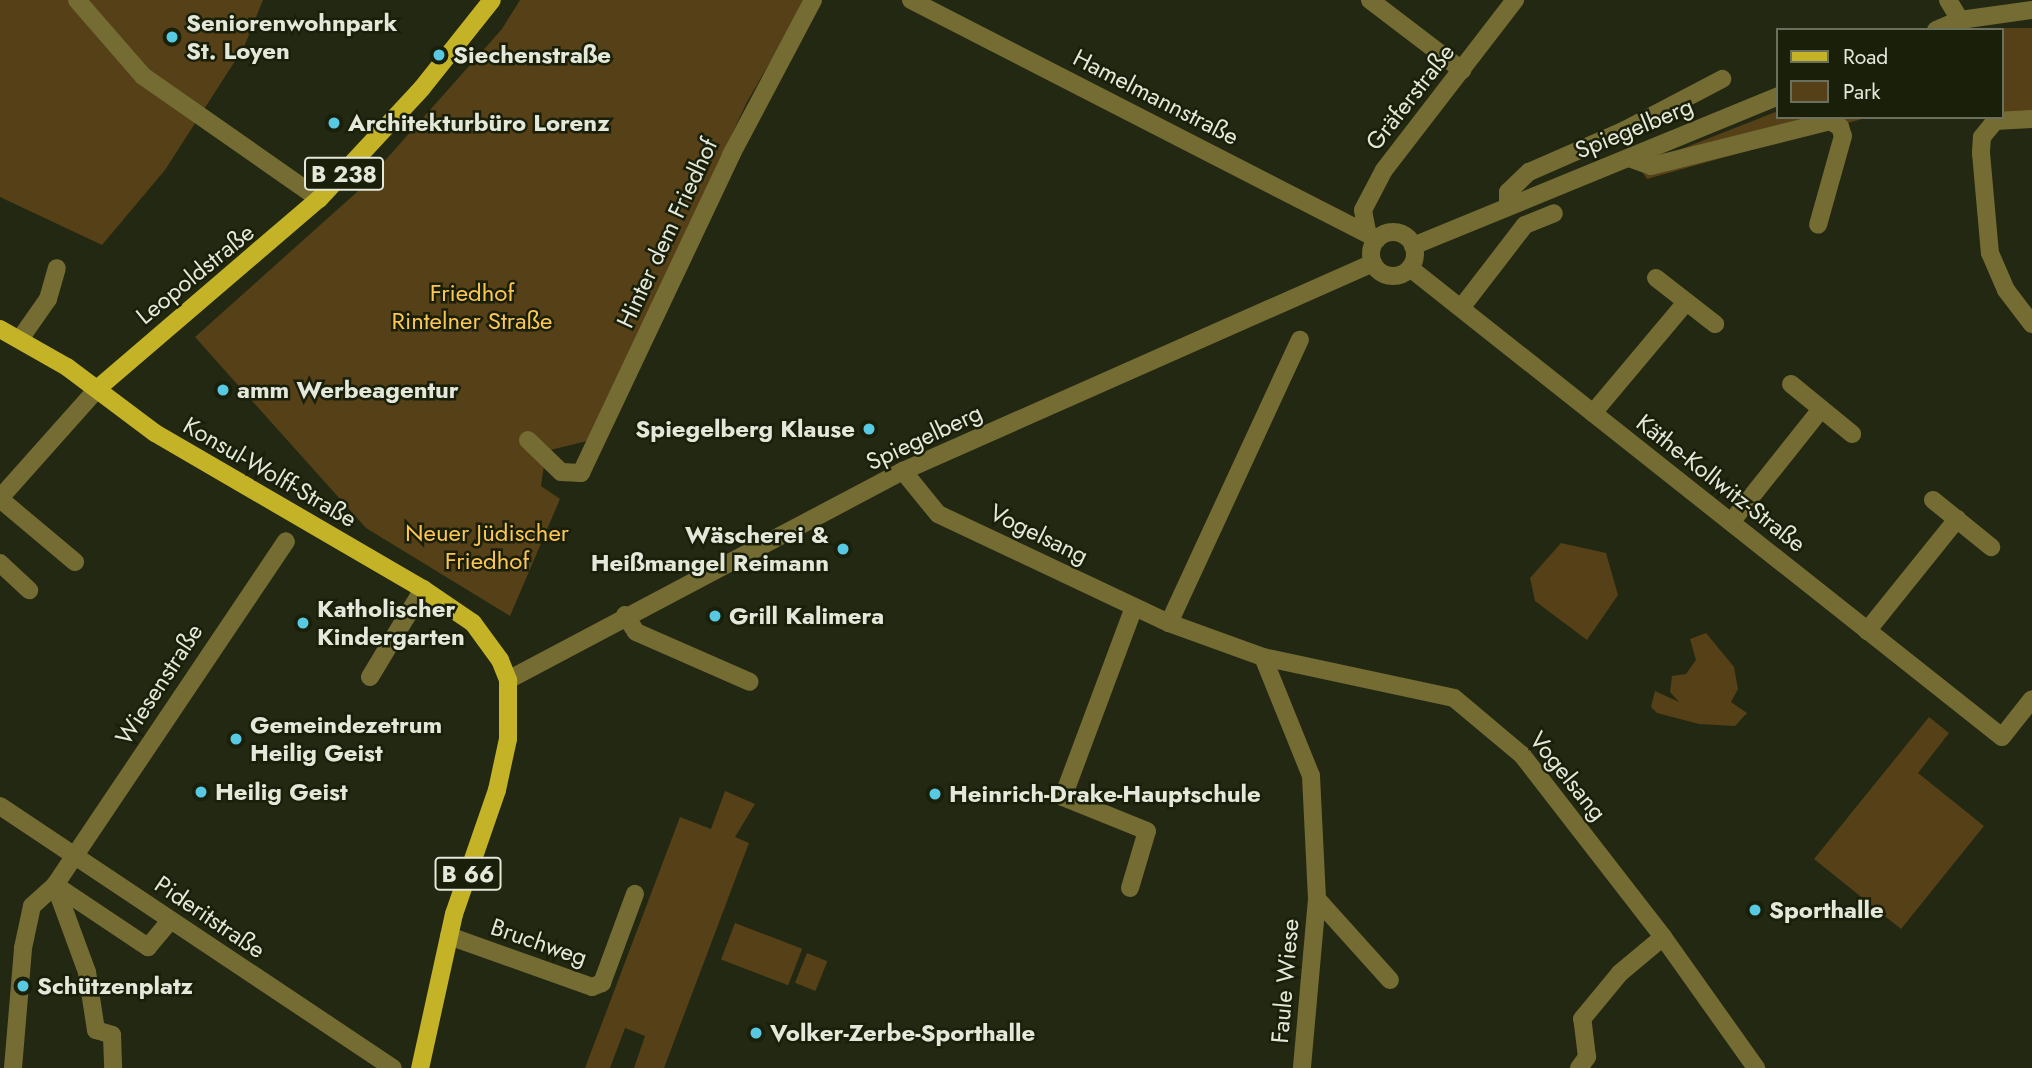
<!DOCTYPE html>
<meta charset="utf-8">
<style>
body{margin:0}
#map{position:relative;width:2032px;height:1068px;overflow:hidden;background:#232812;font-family:Jost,sans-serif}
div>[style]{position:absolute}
.green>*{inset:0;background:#554017;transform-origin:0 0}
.minor>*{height:18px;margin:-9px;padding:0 9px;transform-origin:9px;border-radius:9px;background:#746c33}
.minor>.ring{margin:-9px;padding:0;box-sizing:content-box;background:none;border:18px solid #746c33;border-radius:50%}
.major>*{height:18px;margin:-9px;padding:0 9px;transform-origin:9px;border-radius:9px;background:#c4b227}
.dots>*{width:19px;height:19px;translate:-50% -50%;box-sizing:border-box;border:4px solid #1a1f09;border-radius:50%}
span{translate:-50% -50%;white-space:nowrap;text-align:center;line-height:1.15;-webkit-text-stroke:5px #1a1f09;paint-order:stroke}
.shield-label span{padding:2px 5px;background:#1a1f09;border:2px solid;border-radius:5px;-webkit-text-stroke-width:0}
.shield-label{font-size:23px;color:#e4e8da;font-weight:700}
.poi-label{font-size:24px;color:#e4e8da;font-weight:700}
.left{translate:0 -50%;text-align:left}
.right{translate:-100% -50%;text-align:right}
.street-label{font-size:24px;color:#e4e8da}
.park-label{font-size:24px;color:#fec653}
.legend{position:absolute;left:1776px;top:28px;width:228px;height:91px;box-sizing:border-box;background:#1a1f09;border:2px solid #6b6f5d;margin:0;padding:9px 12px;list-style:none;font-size:21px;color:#e4e8da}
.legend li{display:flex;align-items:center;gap:14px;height:35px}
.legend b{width:35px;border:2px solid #6b6f5d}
</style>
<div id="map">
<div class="green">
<i style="clip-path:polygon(0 0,263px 0,244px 47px,165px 170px,102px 245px,0 197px)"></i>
<i style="clip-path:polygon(520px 0,806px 0,747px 102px,587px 441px,546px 451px,541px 486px,560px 499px,510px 616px,366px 528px,195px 337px,357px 192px,502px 29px)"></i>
<i style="left:2032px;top:28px;width:85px;height:30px;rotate:90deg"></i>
<i style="clip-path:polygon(1778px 111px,1778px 117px,1869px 117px,1647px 179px,1638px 166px)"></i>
<i style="clip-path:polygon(1561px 543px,1606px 553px,1618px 595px,1587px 640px,1535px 601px,1530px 578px)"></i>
<i style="clip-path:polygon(1706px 633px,1734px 667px,1738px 689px,1731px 702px,1747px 713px,1735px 726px,1699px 724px,1657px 713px,1651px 707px,1655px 691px,1679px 702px,1670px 692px,1672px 676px,1686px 674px,1696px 660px,1690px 639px)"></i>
<i style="clip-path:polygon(1929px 717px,1949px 733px,1918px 773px,1984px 826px,1901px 929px,1814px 859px)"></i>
<i style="clip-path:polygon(725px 791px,755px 804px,735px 837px,749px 843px,664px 1068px,634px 1068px,645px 1036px,625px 1028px,610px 1068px,585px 1068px,680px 817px,711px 829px)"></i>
<i style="left:735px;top:923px;width:72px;height:39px;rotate:21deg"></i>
<i style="left:807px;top:953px;width:22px;height:32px;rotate:22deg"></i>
</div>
<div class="minor">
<i style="left:77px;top:0;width:101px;rotate:49deg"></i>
<i style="left:143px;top:76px;width:215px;rotate:34.9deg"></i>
<i style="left:911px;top:0;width:524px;rotate:27.15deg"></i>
<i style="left:1370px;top:0;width:116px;rotate:37.3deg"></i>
<i style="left:1948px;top:0;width:23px;rotate:59deg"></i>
<i style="left:1936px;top:30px;width:26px;rotate:-23deg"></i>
<i style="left:1960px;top:20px;width:73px;rotate:-7.9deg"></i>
<i style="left:2032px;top:119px;width:37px;rotate:177deg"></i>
<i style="left:1995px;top:121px;width:21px;rotate:129deg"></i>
<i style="left:1982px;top:137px;width:16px;rotate:94deg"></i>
<i style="left:1981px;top:153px;width:100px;rotate:84.9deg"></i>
<i style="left:1990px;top:253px;width:40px;rotate:66.6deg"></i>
<i style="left:2006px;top:290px;width:43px;rotate:52.6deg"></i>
<i style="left:1629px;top:158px;width:23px;rotate:20deg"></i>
<i style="left:1651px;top:166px;width:185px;rotate:-14.1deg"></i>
<i style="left:1830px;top:121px;width:12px;rotate:31deg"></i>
<i style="left:1840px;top:127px;width:9px;rotate:72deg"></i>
<i style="left:1843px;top:136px;width:92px;rotate:105.7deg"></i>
<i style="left:1508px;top:206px;width:14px;rotate:-90deg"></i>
<i style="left:1508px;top:192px;width:29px;rotate:-44deg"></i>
<i style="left:1529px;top:172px;width:105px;rotate:-23.6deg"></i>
<i style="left:1625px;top:130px;width:110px;rotate:-27.7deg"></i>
<i style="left:1367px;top:231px;width:21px;rotate:-101deg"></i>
<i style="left:1363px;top:210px;width:45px;rotate:-62.3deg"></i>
<i style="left:1384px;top:170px;width:215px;rotate:-52.4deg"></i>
<i class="ring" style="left:1371px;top:232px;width:26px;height:26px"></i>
<i style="left:1413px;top:246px;width:395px;rotate:-22.3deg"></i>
<i style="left:1410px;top:268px;width:755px;rotate:38.39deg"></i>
<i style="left:2002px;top:737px;width:48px;rotate:-51.7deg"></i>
<i style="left:1656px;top:278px;width:75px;rotate:37.9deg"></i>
<i style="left:1461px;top:308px;width:105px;rotate:-52.4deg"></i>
<i style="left:1525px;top:225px;width:31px;rotate:-22deg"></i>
<i style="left:20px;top:339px;width:49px;rotate:-55deg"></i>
<i style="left:48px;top:299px;width:32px;rotate:-74deg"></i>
<i style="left:1791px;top:384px;width:79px;rotate:39.3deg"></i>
<i style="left:1593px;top:413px;width:145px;rotate:-50deg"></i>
<i style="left:528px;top:440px;width:46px;rotate:44.1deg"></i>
<i style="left:561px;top:472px;width:20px;rotate:3deg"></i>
<i style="left:581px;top:473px;width:352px;rotate:-64.7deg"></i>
<i style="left:731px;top:155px;width:175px;rotate:-62.1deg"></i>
<i style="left:903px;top:471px;width:55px;rotate:50.9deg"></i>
<i style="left:938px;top:514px;width:255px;rotate:25.3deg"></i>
<i style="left:1169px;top:623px;width:100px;rotate:19.9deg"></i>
<i style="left:1263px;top:657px;width:195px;rotate:12.1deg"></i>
<i style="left:1454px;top:698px;width:89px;rotate:40deg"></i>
<i style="left:1522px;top:755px;width:230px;rotate:52.2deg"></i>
<i style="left:1663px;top:937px;width:161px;rotate:54.6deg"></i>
<i style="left:0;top:498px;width:146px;rotate:-48.3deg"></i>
<i style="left:0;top:499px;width:98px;rotate:40deg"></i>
<i style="left:1933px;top:500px;width:75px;rotate:39deg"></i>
<i style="left:1732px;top:521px;width:143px;rotate:-51.5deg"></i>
<i style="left:0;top:563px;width:40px;rotate:43deg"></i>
<i style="left:625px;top:615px;width:20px;rotate:57deg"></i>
<i style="left:636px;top:632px;width:124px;rotate:23.7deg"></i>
<i style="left:1169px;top:623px;width:312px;rotate:-65.2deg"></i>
<i style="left:1867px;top:631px;width:144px;rotate:-51.2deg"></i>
<i style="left:1263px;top:657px;width:128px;rotate:68deg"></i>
<i style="left:1311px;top:776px;width:123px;rotate:87.2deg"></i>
<i style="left:1317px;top:899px;width:170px;rotate:95.1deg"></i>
<i style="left:370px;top:677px;width:103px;rotate:-58.9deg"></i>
<i style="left:508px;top:680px;width:447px;rotate:-27.9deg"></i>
<i style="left:903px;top:471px;width:514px;rotate:-23.87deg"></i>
<i style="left:0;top:806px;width:472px;rotate:33.7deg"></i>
<i style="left:55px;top:885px;width:93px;rotate:69.8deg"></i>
<i style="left:87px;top:972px;width:59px;rotate:81.2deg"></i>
<i style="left:96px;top:1030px;width:17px;rotate:17deg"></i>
<i style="left:112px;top:1035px;width:33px;rotate:88deg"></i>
<i style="left:55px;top:885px;width:112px;rotate:33.7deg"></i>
<i style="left:148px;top:947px;width:35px;rotate:-50deg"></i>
<i style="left:1130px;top:888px;width:59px;rotate:-73.4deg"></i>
<i style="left:1147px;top:831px;width:91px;rotate:-158deg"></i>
<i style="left:1063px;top:797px;width:203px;rotate:-69.5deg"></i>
<i style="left:1317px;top:899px;width:109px;rotate:48deg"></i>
<i style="left:449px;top:936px;width:152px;rotate:19.6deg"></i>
<i style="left:592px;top:987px;width:11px;rotate:-22deg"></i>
<i style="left:602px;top:983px;width:95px;rotate:-69.7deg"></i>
<i style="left:13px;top:1068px;width:120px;rotate:-85.2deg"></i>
<i style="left:23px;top:948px;width:43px;rotate:-77.9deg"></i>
<i style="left:32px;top:906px;width:31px;rotate:-42deg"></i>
<i style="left:55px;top:885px;width:414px;rotate:-56.1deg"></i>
<i style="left:1579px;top:1068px;width:14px;rotate:-54deg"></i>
<i style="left:1587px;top:1057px;width:38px;rotate:-97deg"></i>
<i style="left:1582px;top:1019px;width:60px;rotate:-50.4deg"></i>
<i style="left:1620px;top:973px;width:56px;rotate:-39.9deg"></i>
</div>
<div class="major">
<i style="left:0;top:329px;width:77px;rotate:29.6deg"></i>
<i style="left:67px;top:367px;width:110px;rotate:36.9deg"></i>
<i style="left:155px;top:433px;width:310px;rotate:30.2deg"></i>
<i style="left:423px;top:589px;width:60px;rotate:34.2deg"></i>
<i style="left:473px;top:623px;width:46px;rotate:53.9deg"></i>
<i style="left:500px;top:660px;width:22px;rotate:68deg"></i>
<i style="left:508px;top:680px;width:59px;rotate:90deg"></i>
<i style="left:508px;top:739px;width:52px;rotate:102.2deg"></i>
<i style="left:497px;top:790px;width:131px;rotate:109.1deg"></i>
<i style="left:454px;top:914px;width:158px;rotate:102.4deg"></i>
<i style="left:97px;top:389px;width:292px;rotate:-40.6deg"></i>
<i style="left:319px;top:199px;width:151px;rotate:-47.1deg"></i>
<i style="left:422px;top:88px;width:112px;rotate:-51.5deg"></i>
</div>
<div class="dots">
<i style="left:172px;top:37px;background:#57c9e2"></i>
<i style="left:439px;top:55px;background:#57c9e2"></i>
<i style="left:334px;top:123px;background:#57c9e2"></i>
<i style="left:223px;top:390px;background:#57c9e2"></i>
<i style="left:869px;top:429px;background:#57c9e2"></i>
<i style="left:843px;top:549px;background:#57c9e2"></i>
<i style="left:715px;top:616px;background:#57c9e2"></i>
<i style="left:303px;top:623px;background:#57c9e2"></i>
<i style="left:236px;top:739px;background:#57c9e2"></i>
<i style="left:201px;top:792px;background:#57c9e2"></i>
<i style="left:935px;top:794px;background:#57c9e2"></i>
<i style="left:1755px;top:910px;background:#57c9e2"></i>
<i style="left:23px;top:986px;background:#57c9e2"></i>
<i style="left:756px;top:1033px;background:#57c9e2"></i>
</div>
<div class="shield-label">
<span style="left:344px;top:174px">B 238</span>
<span style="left:468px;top:874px">B 66</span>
</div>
<div class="poi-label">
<span class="left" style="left:186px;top:37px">Seniorenwohnpark<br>St. Loyen</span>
<span class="left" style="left:453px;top:55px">Siechenstraße</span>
<span class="left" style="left:348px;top:123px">Architekturbüro Lorenz</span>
<span class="left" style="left:237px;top:390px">amm Werbeagentur</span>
<span class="right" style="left:855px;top:429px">Spiegelberg Klause</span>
<span class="right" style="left:829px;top:549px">Wäscherei &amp;<br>Heißmangel Reimann</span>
<span class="left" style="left:317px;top:623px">Katholischer<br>Kindergarten</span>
<span class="left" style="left:729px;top:616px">Grill Kalimera</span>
<span class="left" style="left:250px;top:739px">Gemeindezetrum<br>Heilig Geist</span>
<span class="left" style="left:215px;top:792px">Heilig Geist</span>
<span class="left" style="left:949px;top:794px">Heinrich-Drake-Hauptschule</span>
<span class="left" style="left:1769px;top:910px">Sporthalle</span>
<span class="left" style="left:37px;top:986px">Schützenplatz</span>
<span class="left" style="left:770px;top:1033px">Volker-Zerbe-Sporthalle</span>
</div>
<div class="street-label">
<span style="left:1156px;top:97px;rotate:27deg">Hamelmannstraße</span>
<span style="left:1410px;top:97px;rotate:-52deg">Gräferstraße</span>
<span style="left:1634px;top:128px;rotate:-22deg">Spiegelberg</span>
<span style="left:667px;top:233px;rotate:-65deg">Hinter dem Friedhof</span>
<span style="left:195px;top:274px;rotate:-39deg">Leopoldstraße</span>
<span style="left:924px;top:437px;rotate:-25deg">Spiegelberg</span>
<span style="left:270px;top:472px;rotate:30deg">Konsul-Wolff-Straße</span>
<span style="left:1721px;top:483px;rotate:38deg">Käthe-Kollwitz-Straße</span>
<span style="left:1039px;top:534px;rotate:26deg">Vogelsang</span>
<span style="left:159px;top:684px;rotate:-57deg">Wiesenstraße</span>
<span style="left:1568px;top:776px;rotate:51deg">Vogelsang</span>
<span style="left:210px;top:917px;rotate:34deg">Pideritstraße</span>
<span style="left:539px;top:942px;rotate:19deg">Bruchweg</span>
<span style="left:1285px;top:981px;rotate:-85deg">Faule Wiese</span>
</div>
<div class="park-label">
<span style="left:472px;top:307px">Friedhof<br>Rintelner Straße</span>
<span style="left:487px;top:547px">Neuer Jüdischer<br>Friedhof</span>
</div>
<ul class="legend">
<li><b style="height:9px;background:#c4b227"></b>Road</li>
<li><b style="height:19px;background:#554017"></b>Park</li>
</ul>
</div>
